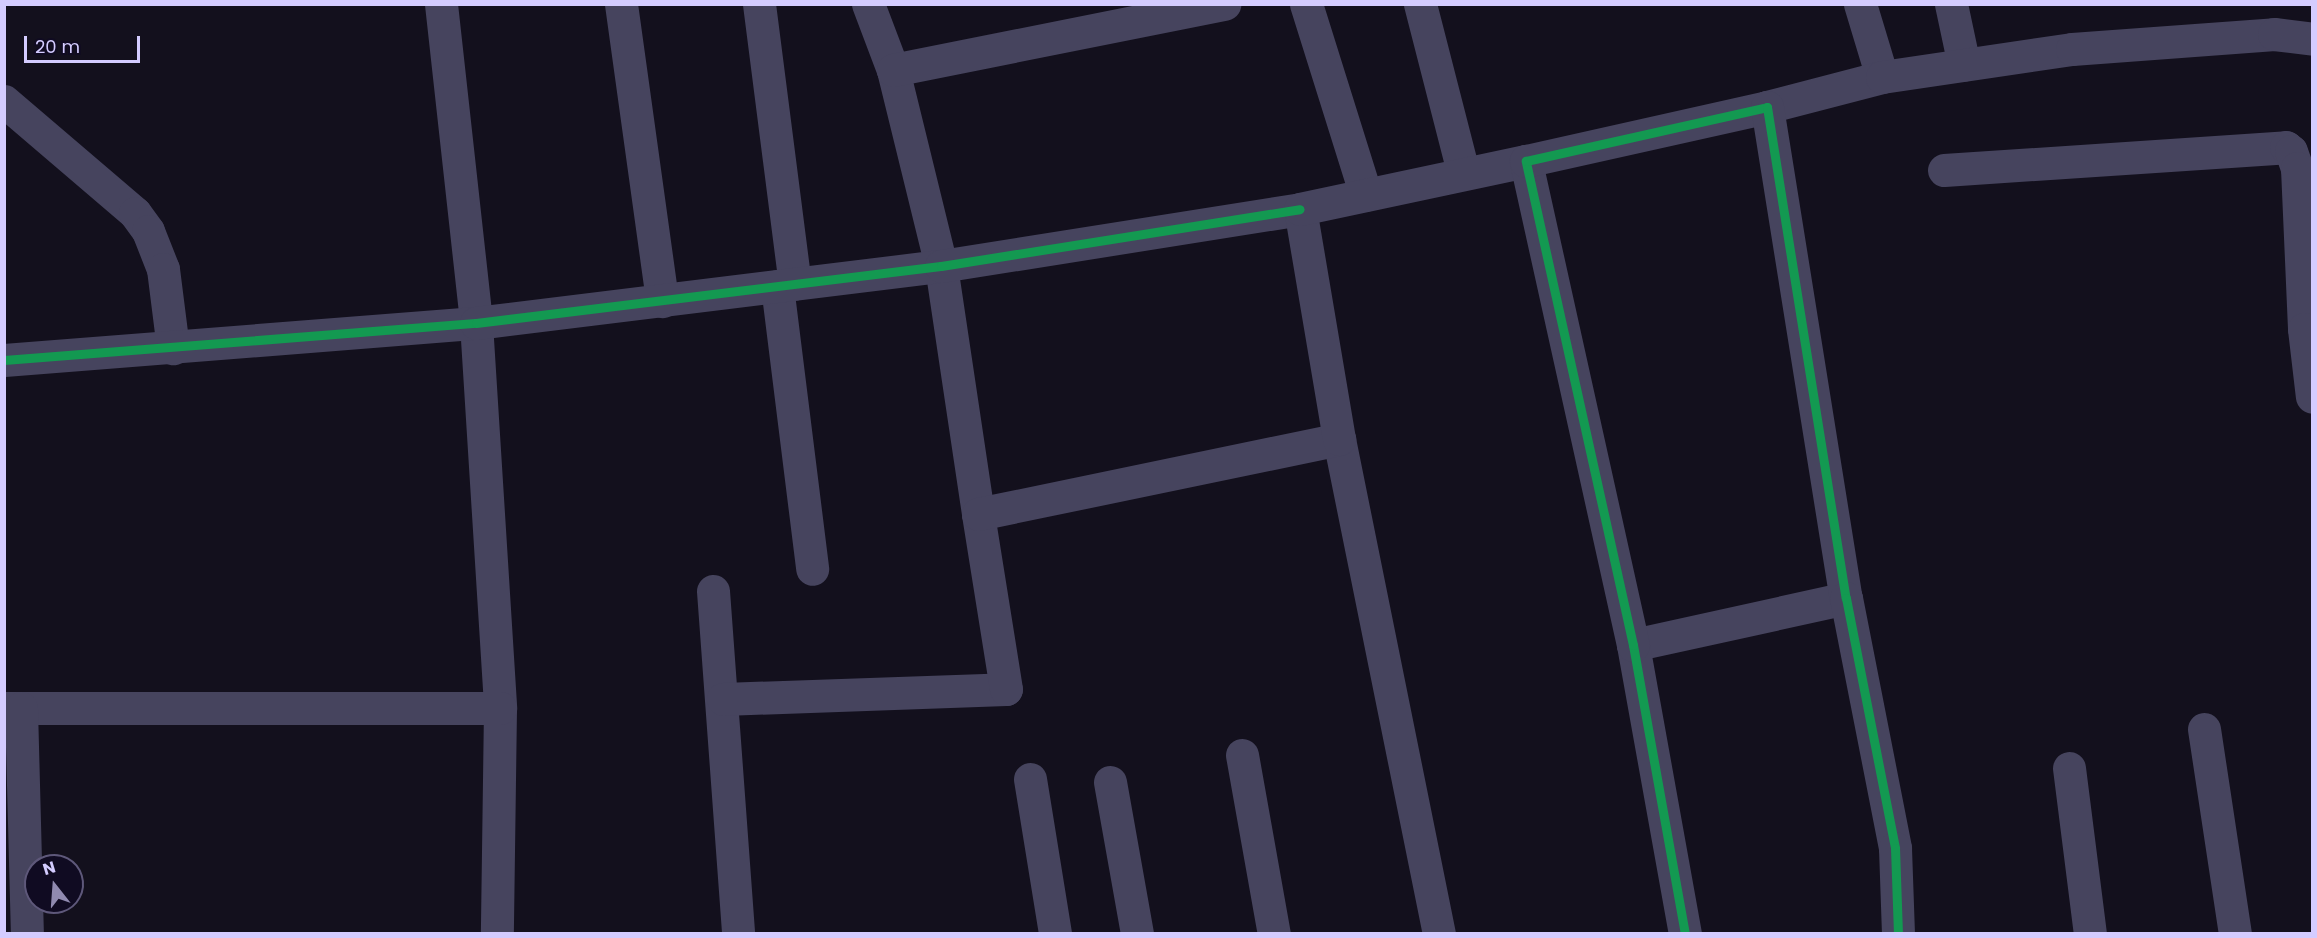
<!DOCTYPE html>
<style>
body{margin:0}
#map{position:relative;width:2317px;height:938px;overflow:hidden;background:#13101d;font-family:Poppins,sans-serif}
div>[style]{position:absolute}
.street>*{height:33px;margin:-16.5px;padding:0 16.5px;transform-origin:16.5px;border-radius:16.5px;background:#46445e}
.cycleway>*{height:9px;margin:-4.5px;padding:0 4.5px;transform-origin:4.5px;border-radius:4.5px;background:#139951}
span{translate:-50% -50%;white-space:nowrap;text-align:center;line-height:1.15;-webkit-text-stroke:6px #100b22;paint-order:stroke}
.frame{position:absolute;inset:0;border:6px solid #d4ccff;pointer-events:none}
.north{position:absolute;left:24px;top:854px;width:60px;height:60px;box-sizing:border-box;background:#100b22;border:2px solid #5e587a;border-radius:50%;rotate:343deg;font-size:16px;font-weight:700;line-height:24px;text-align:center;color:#d4ccff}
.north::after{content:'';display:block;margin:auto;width:21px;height:27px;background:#908ab0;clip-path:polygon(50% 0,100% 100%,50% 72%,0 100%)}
.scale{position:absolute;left:24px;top:36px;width:116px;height:27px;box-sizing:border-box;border:3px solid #d4ccff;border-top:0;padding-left:8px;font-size:18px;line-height:21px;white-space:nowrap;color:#d4ccff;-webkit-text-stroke:4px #100b22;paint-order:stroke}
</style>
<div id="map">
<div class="street">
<i style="left:441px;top:4px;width:321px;rotate:83.7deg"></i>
<i style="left:476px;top:323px;width:386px;rotate:86.4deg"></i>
<i style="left:500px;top:708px;width:226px;rotate:90.8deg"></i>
<i style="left:621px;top:4px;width:300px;rotate:82.1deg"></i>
<i style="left:759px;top:4px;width:282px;rotate:82.7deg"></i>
<i style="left:868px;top:4px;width:71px;rotate:69.3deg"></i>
<i style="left:893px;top:70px;width:202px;rotate:76.2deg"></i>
<i style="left:941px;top:266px;width:251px;rotate:81.5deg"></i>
<i style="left:1306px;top:4px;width:200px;rotate:72.6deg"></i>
<i style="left:1420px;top:4px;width:173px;rotate:75.6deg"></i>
<i style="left:1860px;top:4px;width:76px;rotate:73.2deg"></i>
<i style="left:1951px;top:4px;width:62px;rotate:78deg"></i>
<i style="left:893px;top:70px;width:338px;rotate:-11.3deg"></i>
<i style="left:4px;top:101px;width:172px;rotate:40.5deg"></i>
<i style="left:135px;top:213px;width:22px;rotate:54deg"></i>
<i style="left:148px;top:231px;width:41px;rotate:68.5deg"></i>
<i style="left:163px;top:269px;width:80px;rotate:82.8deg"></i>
<i style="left:1767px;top:107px;width:119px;rotate:-14.6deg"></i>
<i style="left:1882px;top:77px;width:192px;rotate:-8.4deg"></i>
<i style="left:2072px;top:49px;width:203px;rotate:-4.2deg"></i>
<i style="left:2274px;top:34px;width:38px;rotate:7deg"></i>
<i style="left:1944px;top:170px;width:343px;rotate:-3.8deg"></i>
<i style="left:2286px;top:147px;width:6px;rotate:39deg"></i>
<i style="left:2291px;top:151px;width:18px;rotate:71deg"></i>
<i style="left:2297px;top:168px;width:161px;rotate:87.5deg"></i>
<i style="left:2304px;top:329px;width:68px;rotate:83.3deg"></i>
<i style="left:777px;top:286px;width:285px;rotate:82.9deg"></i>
<i style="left:4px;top:360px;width:473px;rotate:-4.5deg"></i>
<i style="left:476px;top:323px;width:468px;rotate:-7deg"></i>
<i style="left:941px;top:266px;width:363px;rotate:-9deg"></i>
<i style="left:1339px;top:439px;width:505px;rotate:78.58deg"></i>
<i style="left:713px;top:591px;width:344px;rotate:85.8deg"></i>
<i style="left:1633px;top:645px;width:218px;rotate:-12.4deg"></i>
<i style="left:723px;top:699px;width:283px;rotate:-2deg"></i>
<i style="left:1006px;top:689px;width:177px;rotate:-99.1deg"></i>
<i style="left:978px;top:514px;width:369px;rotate:-11.7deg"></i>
<i style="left:1339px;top:439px;width:233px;rotate:-99.6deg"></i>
<i style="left:1300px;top:209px;width:231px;rotate:-12deg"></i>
<i style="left:4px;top:708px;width:496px"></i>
<i style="left:21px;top:708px;width:226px;rotate:88.5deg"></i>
<i style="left:2204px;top:729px;width:207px;rotate:81.4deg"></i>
<i style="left:1242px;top:755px;width:182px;rotate:79.9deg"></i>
<i style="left:2069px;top:768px;width:167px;rotate:82.8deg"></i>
<i style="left:1030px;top:779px;width:157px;rotate:80.8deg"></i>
<i style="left:1110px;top:782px;width:154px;rotate:79.9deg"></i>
<i style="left:1685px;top:934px;width:294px;rotate:-100.2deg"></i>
<i style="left:1633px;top:645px;width:496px;rotate:-102.5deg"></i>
<i style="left:1526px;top:161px;width:247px;rotate:-12.6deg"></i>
<i style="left:1767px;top:107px;width:497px;rotate:80.9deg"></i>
<i style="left:1846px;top:598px;width:255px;rotate:78.9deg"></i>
<i style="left:1895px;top:848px;width:86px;rotate:88deg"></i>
</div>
<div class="cycleway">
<i style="left:4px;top:360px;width:473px;rotate:-4.5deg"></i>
<i style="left:476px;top:323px;width:468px;rotate:-7deg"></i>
<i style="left:941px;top:266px;width:363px;rotate:-9deg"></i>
<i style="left:1685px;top:934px;width:294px;rotate:-100.2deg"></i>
<i style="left:1633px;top:645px;width:496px;rotate:-102.5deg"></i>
<i style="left:1526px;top:161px;width:247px;rotate:-12.6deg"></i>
<i style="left:1767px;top:107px;width:497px;rotate:80.9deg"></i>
<i style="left:1846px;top:598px;width:255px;rotate:78.9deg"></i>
<i style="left:1895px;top:848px;width:86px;rotate:88deg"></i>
</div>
<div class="frame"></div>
<div class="north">N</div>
<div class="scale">20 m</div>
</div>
